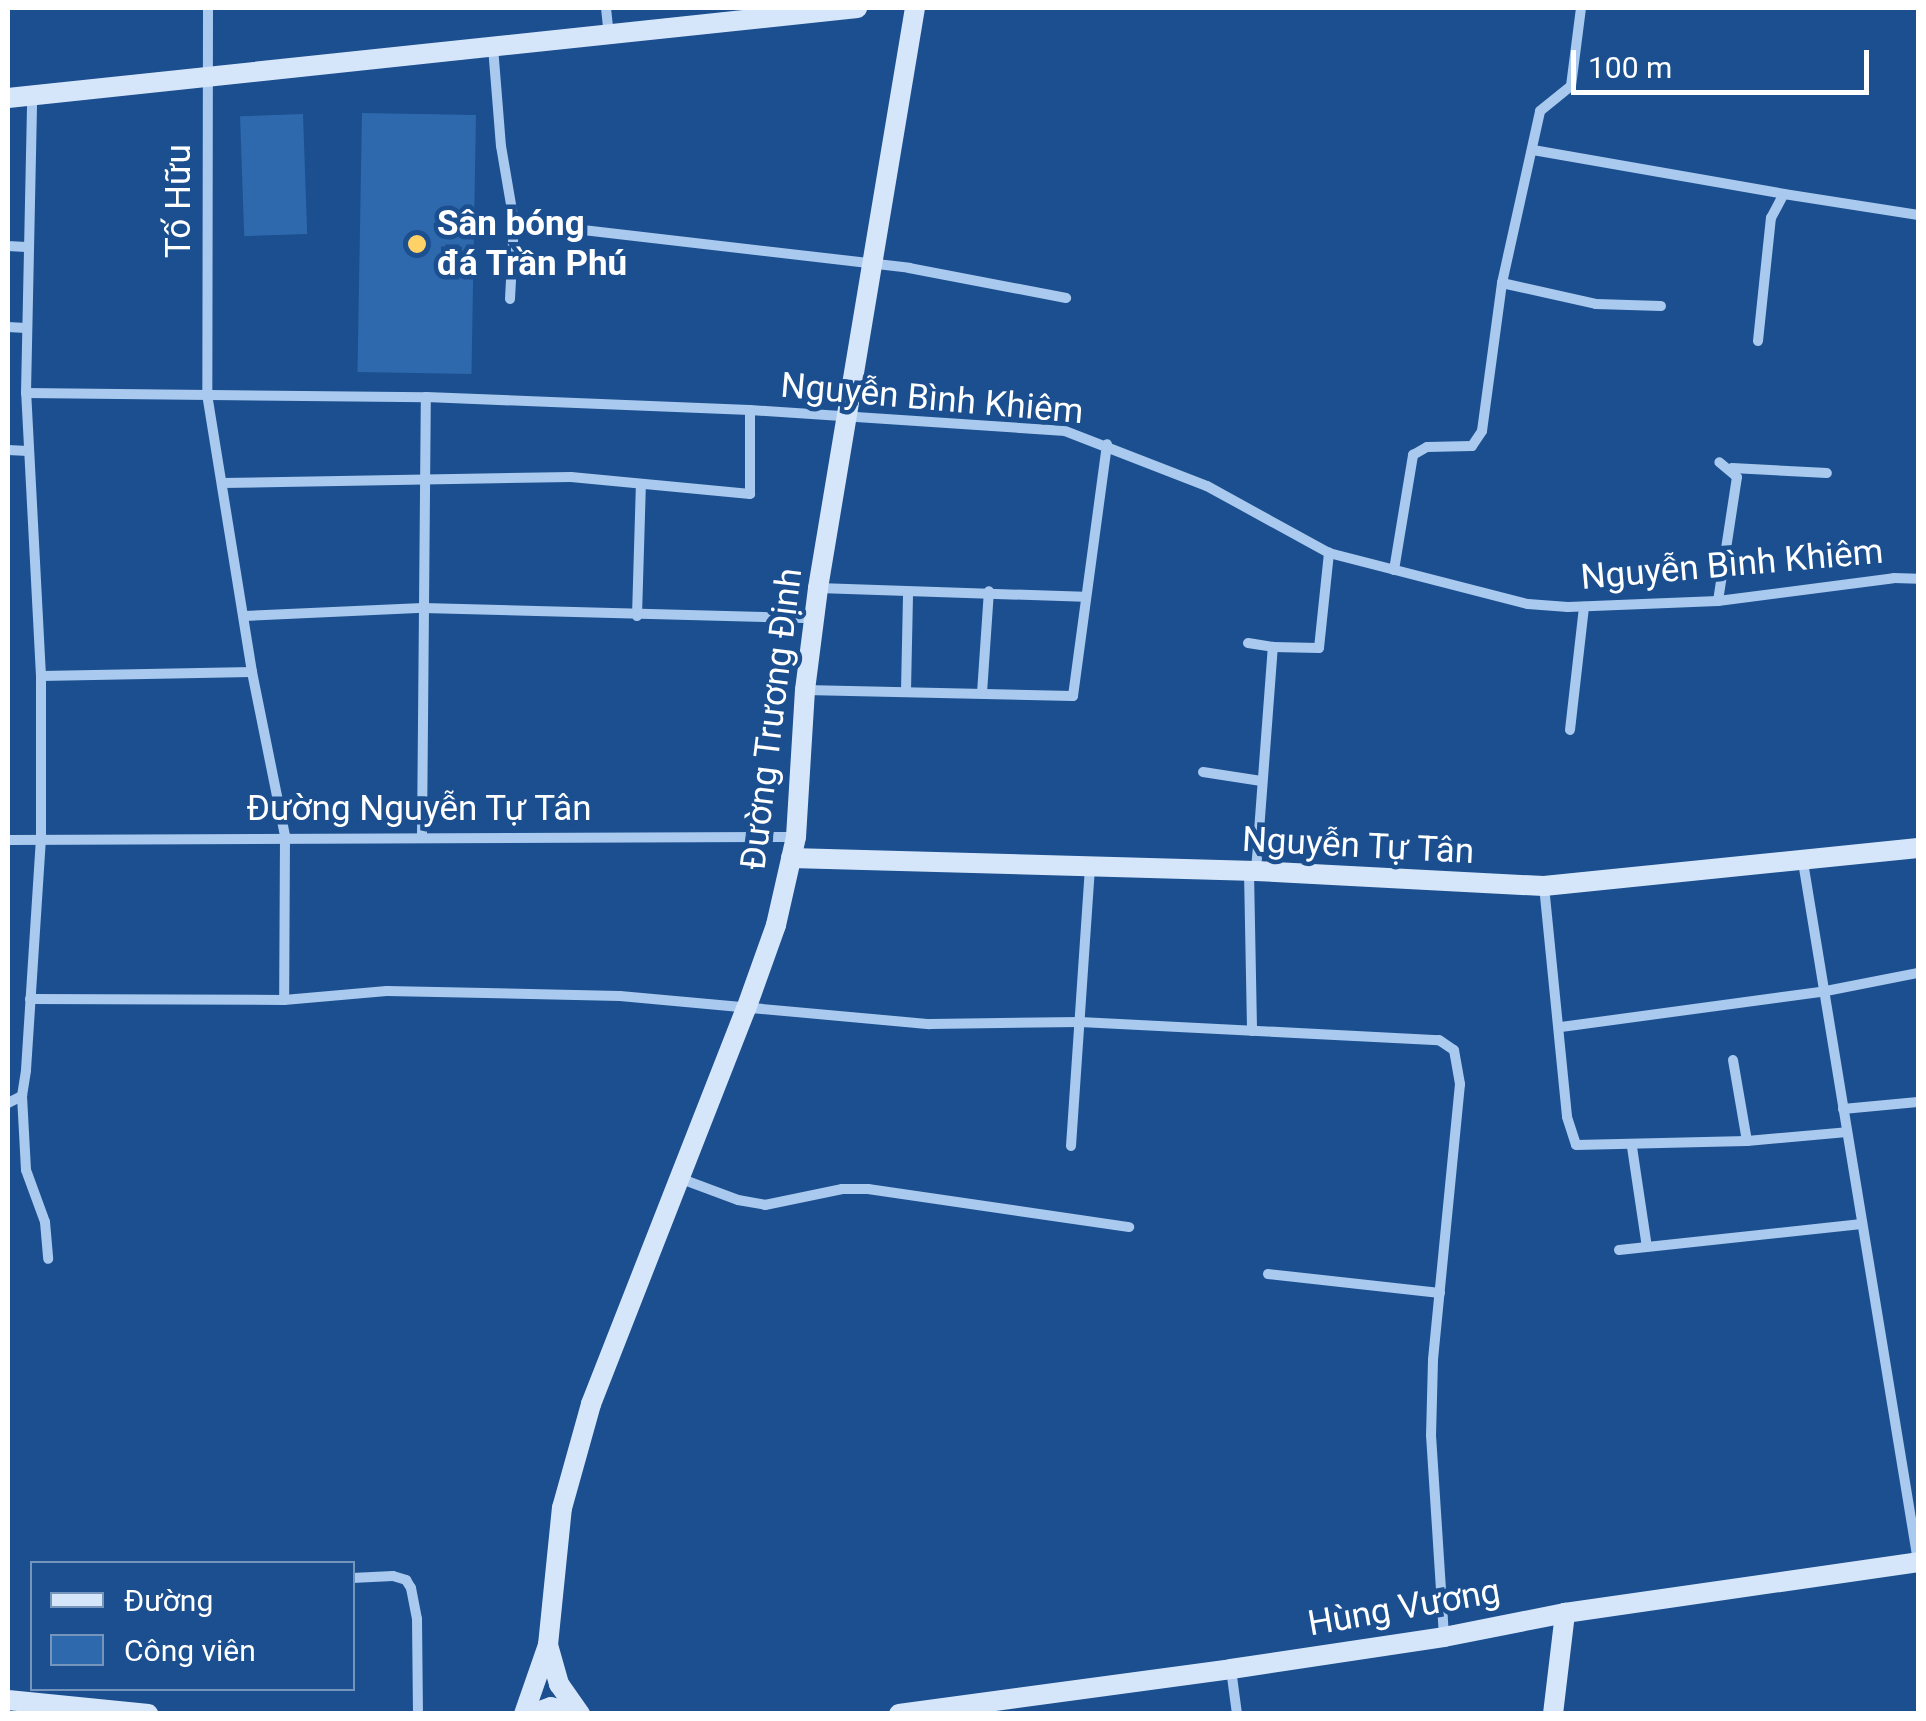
<!DOCTYPE html>
<meta charset="utf-8">
<style>
body{margin:0}
#map{position:relative;width:1926px;height:1721px;overflow:hidden;background:#1b4f8f;font-family:Roboto,sans-serif}
div>[style]{position:absolute}
.green>*{inset:0;background:#2e69ad;transform-origin:0 0}
.street>*{height:10px;margin:-5px;padding:0 5px;transform-origin:5px;border-radius:5px;background:#a9c9ee}
.secondary>*{height:20px;margin:-10px;padding:0 10px;transform-origin:10px;border-radius:10px;background:#d6e6fa}
.dots>*{width:28px;height:28px;translate:-50% -50%;box-sizing:border-box;border:5px solid #1b4f8f;border-radius:50%}
span{translate:-50% -50%;white-space:nowrap;text-align:center;line-height:1.15;-webkit-text-stroke:9px #1b4f8f;paint-order:stroke}
.street-label{font-size:35px;color:#fff}
.poi-label{font-size:35px;color:#fff;font-weight:700}
.left{translate:0 -50%;text-align:left}
.frame{position:absolute;inset:0;border:10px solid #fff;pointer-events:none}
.legend{position:absolute;left:30px;top:1561px;width:325px;height:130px;box-sizing:border-box;background:#1b4f8f;border:2px solid #7695bc;margin:0;padding:12px 18px;list-style:none;font-size:30px;color:#fff}
.legend li{display:flex;align-items:center;gap:20px;height:50px}
.legend b{width:50px;border:2px solid #7695bc}
.scale{position:absolute;left:1571px;top:50px;width:298px;height:45px;box-sizing:border-box;border:5px solid #fff;border-top:0;padding-left:12px;font-size:30px;line-height:35px;white-space:nowrap;color:#fff;-webkit-text-stroke:8px #1b4f8f;paint-order:stroke}
</style>
<div id="map">
<div class="green">
<i style="left:362px;top:113px;width:114px;height:259px;rotate:1deg"></i>
<i style="left:303px;top:114px;width:120px;height:63px;rotate:88deg"></i>
</div>
<div class="street">
<i style="left:208px;top:8px;width:386px;rotate:90.1deg"></i>
<i style="left:207px;top:394px;width:282px;rotate:80.8deg"></i>
<i style="left:252px;top:672px;width:167px;rotate:78.6deg"></i>
<i style="left:285px;top:836px;width:164px;rotate:90.3deg"></i>
<i style="left:606px;top:8px;width:28px;rotate:84deg"></i>
<i style="left:493px;top:47px;width:99px;rotate:85.4deg"></i>
<i style="left:501px;top:146px;width:77px;rotate:80.3deg"></i>
<i style="left:514px;top:222px;width:398px;rotate:6.6deg"></i>
<i style="left:909px;top:268px;width:160px;rotate:10.8deg"></i>
<i style="left:1533px;top:150px;width:255px;rotate:9.9deg"></i>
<i style="left:8px;top:246px;width:18px;rotate:3deg"></i>
<i style="left:1502px;top:283px;width:96px;rotate:12.6deg"></i>
<i style="left:1596px;top:304px;width:65px;rotate:1.8deg"></i>
<i style="left:510px;top:299px;width:77px;rotate:-87deg"></i>
<i style="left:8px;top:327px;width:18px;rotate:3deg"></i>
<i style="left:1758px;top:341px;width:124px;rotate:-84deg"></i>
<i style="left:1771px;top:218px;width:27px;rotate:-62deg"></i>
<i style="left:1784px;top:194px;width:136px;rotate:8.9deg"></i>
<i style="left:26px;top:393px;width:400px;rotate:0.6deg"></i>
<i style="left:426px;top:397px;width:324px;rotate:2.3deg"></i>
<i style="left:750px;top:410px;width:316px;rotate:3.8deg"></i>
<i style="left:1065px;top:431px;width:152px;rotate:21.2deg"></i>
<i style="left:1207px;top:486px;width:139px;rotate:28.8deg"></i>
<i style="left:1329px;top:553px;width:205px;rotate:14.4deg"></i>
<i style="left:1528px;top:604px;width:40px;rotate:4.3deg"></i>
<i style="left:1568px;top:607px;width:150px;rotate:-2.3deg"></i>
<i style="left:1718px;top:601px;width:177px;rotate:-7.4deg"></i>
<i style="left:1894px;top:578px;width:24px;rotate:2deg"></i>
<i style="left:8px;top:450px;width:20px;rotate:3deg"></i>
<i style="left:1732px;top:468px;width:95px;rotate:3deg"></i>
<i style="left:222px;top:483px;width:349px;rotate:-1deg"></i>
<i style="left:571px;top:477px;width:180px;rotate:5.4deg"></i>
<i style="left:750px;top:494px;width:84px;rotate:-90deg"></i>
<i style="left:1394px;top:570px;width:117px;rotate:-80.6deg"></i>
<i style="left:1413px;top:455px;width:16px;rotate:-30deg"></i>
<i style="left:1427px;top:447px;width:45px;rotate:-1.3deg"></i>
<i style="left:1472px;top:446px;width:18px;rotate:-56deg"></i>
<i style="left:1482px;top:431px;width:149px;rotate:-82.3deg"></i>
<i style="left:1502px;top:283px;width:176px;rotate:-77.5deg"></i>
<i style="left:1540px;top:111px;width:40px;rotate:-39deg"></i>
<i style="left:1571px;top:86px;width:79px;rotate:-82.7deg"></i>
<i style="left:818px;top:588px;width:266px;rotate:1.9deg"></i>
<i style="left:1718px;top:601px;width:125px;rotate:-81.3deg"></i>
<i style="left:1737px;top:477px;width:23px;rotate:-140deg"></i>
<i style="left:244px;top:616px;width:179px;rotate:-2.6deg"></i>
<i style="left:423px;top:608px;width:391px;rotate:1.5deg"></i>
<i style="left:637px;top:616px;width:131px;rotate:-88.3deg"></i>
<i style="left:1248px;top:643px;width:25px;rotate:9deg"></i>
<i style="left:41px;top:676px;width:211px;rotate:-1.1deg"></i>
<i style="left:805px;top:690px;width:268px;rotate:1.3deg"></i>
<i style="left:1073px;top:696px;width:254px;rotate:-82.3deg"></i>
<i style="left:906px;top:691px;width:98px;rotate:-88.8deg"></i>
<i style="left:982px;top:693px;width:102px;rotate:-86.1deg"></i>
<i style="left:1570px;top:730px;width:124px;rotate:-83.5deg"></i>
<i style="left:1203px;top:772px;width:59px;rotate:8.8deg"></i>
<i style="left:422px;top:836px;width:439px;rotate:-89.5deg"></i>
<i style="left:8px;top:840px;width:788px;rotate:-0.22deg"></i>
<i style="left:1803px;top:862px;width:708px;rotate:80.66deg"></i>
<i style="left:1256px;top:871px;width:225px;rotate:-85.7deg"></i>
<i style="left:1273px;top:647px;width:46px;rotate:1.2deg"></i>
<i style="left:1319px;top:648px;width:96px;rotate:-84deg"></i>
<i style="left:1249px;top:872px;width:159px;rotate:88.9deg"></i>
<i style="left:1544px;top:886px;width:232px;rotate:84.3deg"></i>
<i style="left:1567px;top:1117px;width:29px;rotate:72deg"></i>
<i style="left:1576px;top:1145px;width:171px;rotate:-1.3deg"></i>
<i style="left:1747px;top:1141px;width:100px;rotate:-5.1deg"></i>
<i style="left:30px;top:999px;width:254px;rotate:0.2deg"></i>
<i style="left:284px;top:1000px;width:103px;rotate:-5deg"></i>
<i style="left:387px;top:991px;width:233px;rotate:1.2deg"></i>
<i style="left:620px;top:996px;width:311px;rotate:5.2deg"></i>
<i style="left:930px;top:1024px;width:150px;rotate:-0.8deg"></i>
<i style="left:1080px;top:1022px;width:359px;rotate:2.9deg"></i>
<i style="left:1439px;top:1040px;width:18px;rotate:34deg"></i>
<i style="left:1454px;top:1050px;width:35px;rotate:80deg"></i>
<i style="left:1460px;top:1084px;width:277px;rotate:95.6deg"></i>
<i style="left:1433px;top:1360px;width:75px;rotate:91.5deg"></i>
<i style="left:1431px;top:1435px;width:202px;rotate:86.3deg"></i>
<i style="left:1561px;top:1027px;width:267px;rotate:-7.7deg"></i>
<i style="left:1826px;top:991px;width:94px;rotate:-11.1deg"></i>
<i style="left:1733px;top:1060px;width:82px;rotate:80.2deg"></i>
<i style="left:22px;top:1096px;width:74px;rotate:86.9deg"></i>
<i style="left:26px;top:1170px;width:55px;rotate:69.9deg"></i>
<i style="left:45px;top:1222px;width:37px;rotate:85deg"></i>
<i style="left:8px;top:1103px;width:16px;rotate:-27deg"></i>
<i style="left:22px;top:1096px;width:26px;rotate:-81deg"></i>
<i style="left:26px;top:1070px;width:232px;rotate:-86.3deg"></i>
<i style="left:41px;top:838px;width:162px;rotate:-90deg"></i>
<i style="left:41px;top:676px;width:283px;rotate:-93deg"></i>
<i style="left:26px;top:393px;width:295px;rotate:-88.8deg"></i>
<i style="left:1843px;top:1109px;width:75px;rotate:-5.3deg"></i>
<i style="left:1071px;top:1146px;width:281px;rotate:-86.1deg"></i>
<i style="left:1632px;top:1147px;width:101px;rotate:81.5deg"></i>
<i style="left:679px;top:1178px;width:63px;rotate:20.4deg"></i>
<i style="left:738px;top:1200px;width:27px;rotate:10deg"></i>
<i style="left:765px;top:1205px;width:79px;rotate:-11.7deg"></i>
<i style="left:842px;top:1189px;width:26px"></i>
<i style="left:868px;top:1189px;width:264px;rotate:8.3deg"></i>
<i style="left:1619px;top:1250px;width:244px;rotate:-6.1deg"></i>
<i style="left:1268px;top:1274px;width:173px;rotate:6.3deg"></i>
<i style="left:352px;top:1578px;width:41px;rotate:-2.8deg"></i>
<i style="left:393px;top:1576px;width:14px;rotate:17deg"></i>
<i style="left:406px;top:1580px;width:9px;rotate:58deg"></i>
<i style="left:411px;top:1588px;width:32px;rotate:79deg"></i>
<i style="left:417px;top:1619px;width:95px;rotate:89.4deg"></i>
<i style="left:1231px;top:1669px;width:45px;rotate:82.4deg"></i>
</div>
<div class="secondary">
<i style="left:8px;top:98px;width:854px;rotate:-6.05deg"></i>
<i style="left:791px;top:858px;width:465px;rotate:1.6deg"></i>
<i style="left:1256px;top:871px;width:288px;rotate:3deg"></i>
<i style="left:1544px;top:886px;width:376px;rotate:-5.8deg"></i>
<i style="left:548px;top:1645px;width:41px;rotate:74.2deg"></i>
<i style="left:559px;top:1684px;width:37px;rotate:55deg"></i>
<i style="left:8px;top:1700px;width:141px;rotate:5.7deg"></i>
<i style="left:524px;top:1714px;width:73px;rotate:-70.8deg"></i>
<i style="left:548px;top:1645px;width:138px;rotate:-84.2deg"></i>
<i style="left:562px;top:1508px;width:108px;rotate:-74.4deg"></i>
<i style="left:591px;top:1404px;width:424px;rotate:-68.6deg"></i>
<i style="left:746px;top:1009px;width:89px;rotate:-70.3deg"></i>
<i style="left:776px;top:925px;width:90px;rotate:-77.2deg"></i>
<i style="left:796px;top:837px;width:147px;rotate:-86.5deg"></i>
<i style="left:805px;top:690px;width:103px;rotate:-82.7deg"></i>
<i style="left:818px;top:588px;width:588px;rotate:-80.51deg"></i>
<i style="left:532px;top:1714px;width:20px;rotate:-20deg"></i>
<i style="left:551px;top:1707px;width:26px;rotate:16deg"></i>
<i style="left:899px;top:1714px;width:335px;rotate:-7.7deg"></i>
<i style="left:1231px;top:1669px;width:215px;rotate:-8.5deg"></i>
<i style="left:1444px;top:1637px;width:123px;rotate:-11.2deg"></i>
<i style="left:1565px;top:1613px;width:357px;rotate:-8.2deg"></i>
<i style="left:1553px;top:1714px;width:102px;rotate:-83.2deg"></i>
</div>
<div class="dots">
<i style="left:417px;top:244px;background:#ffd166"></i>
</div>
<div class="street-label">
<span style="left:179px;top:201px;rotate:-90deg">Tố Hữu</span>
<span style="left:932px;top:399px;rotate:5deg">Nguyễn Bình Khiêm</span>
<span style="left:1732px;top:565px;rotate:-5deg">Nguyễn Bình Khiêm</span>
<span style="left:772px;top:719px;rotate:-83deg">Đường Trương Định</span>
<span style="left:419px;top:809px">Đường Nguyễn Tự Tân</span>
<span style="left:1358px;top:846px;rotate:3deg">Nguyễn Tự Tân</span>
<span style="left:1404px;top:1608px;rotate:-10deg">Hùng Vương</span>
</div>
<div class="poi-label">
<span class="left" style="left:437px;top:244px">Sân bóng<br>đá Trần Phú</span>
</div>
<div class="frame"></div>
<ul class="legend">
<li><b style="height:12px;background:#d6e6fa"></b>Đường</li>
<li><b style="height:28px;background:#2e69ad"></b>Công viên</li>
</ul>
<div class="scale">100 m</div>
</div>
